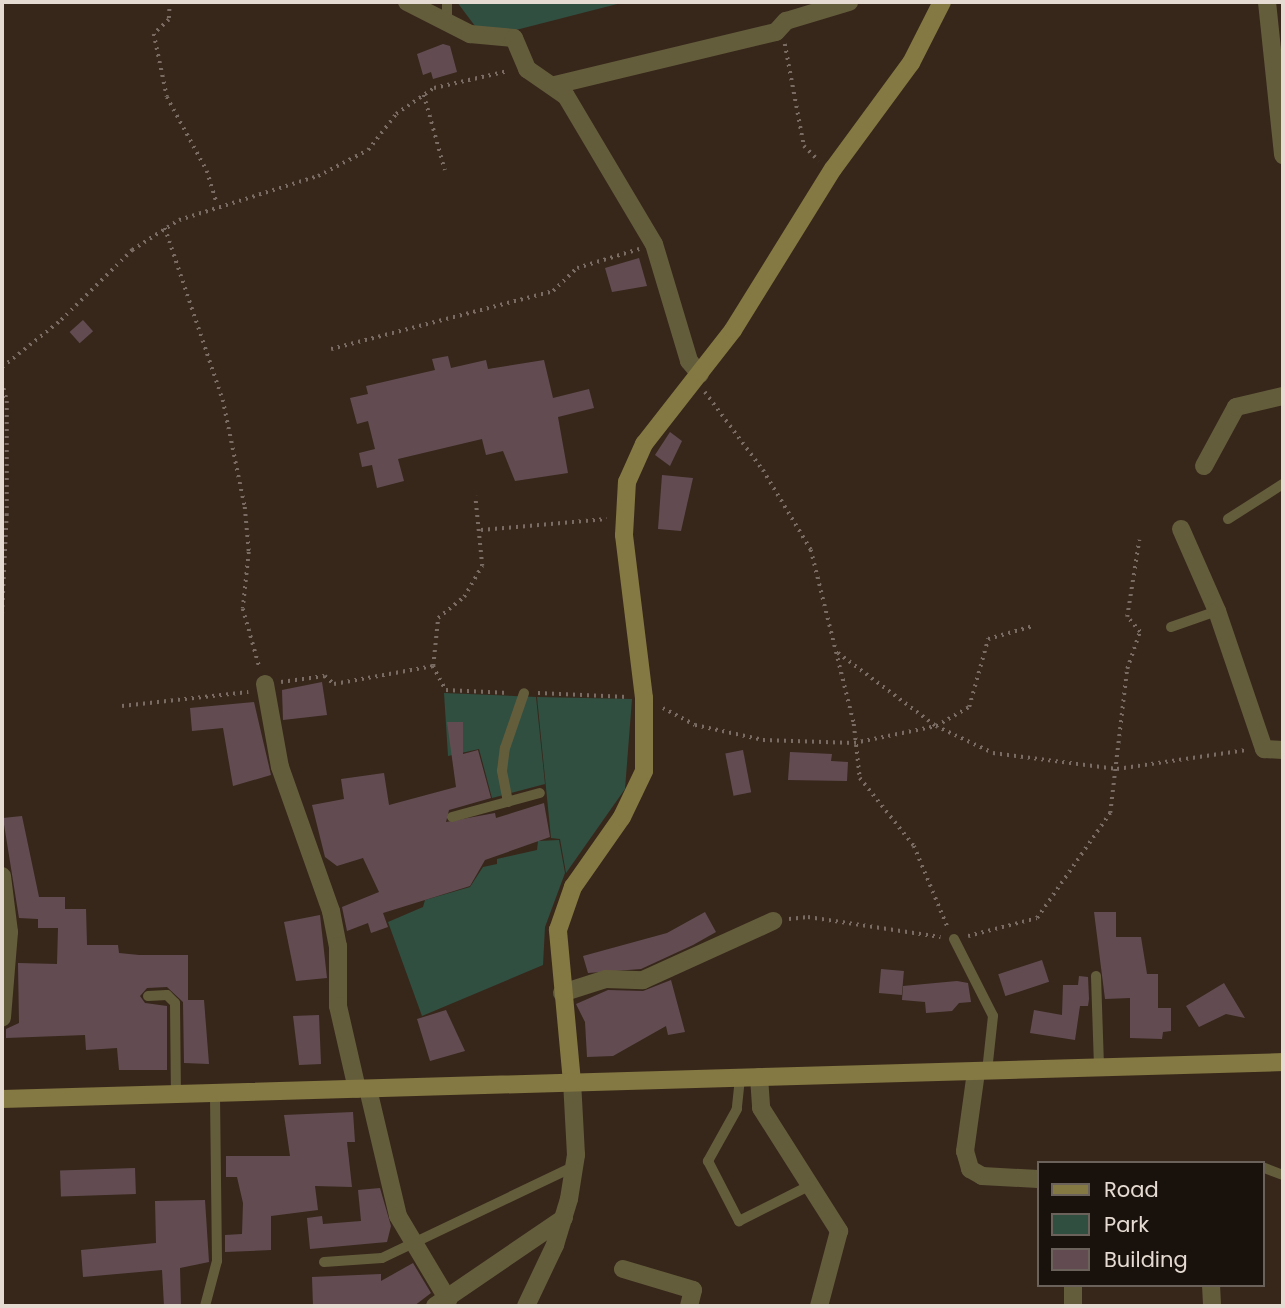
<!DOCTYPE html>
<style>
body{margin:0}
#map{position:relative;width:1285px;height:1308px;overflow:hidden;background:#37271b;font-family:Poppins,sans-serif}
div>[style]{position:absolute}
.green>*{inset:0;background:#304f40}
.building>*{inset:0;background:#624c52;transform-origin:0 0}
.path>*{height:3.5px;margin-top:-1.75px;transform-origin:0;background:repeating-linear-gradient(90deg,#7a6c62 0 2px,transparent 0 7px)}
.lane>*{height:10px;margin:-5px;padding:0 5px;transform-origin:5px;border-radius:5px;background:#645d3c}
.street>*{height:18px;margin:-9px;padding:0 9px;transform-origin:9px;border-radius:9px;background:#645d3c}
.secondary>*{height:18px;margin:-9px;padding:0 9px;transform-origin:9px;border-radius:9px;background:#847942}
span{translate:-50% -50%;white-space:nowrap;text-align:center;line-height:1.15;-webkit-text-stroke:5px #19120c;paint-order:stroke}
.frame{position:absolute;inset:0;border:4px solid #e5dbd3;pointer-events:none}
.legend{position:absolute;left:1037px;top:1161px;width:228px;height:126px;box-sizing:border-box;background:#19120c;border:2px solid #6b625c;margin:0;padding:9px 12px;list-style:none;font-size:21px;color:#e5dbd3}
.legend li{display:flex;align-items:center;gap:14px;height:35px}
.legend b{width:35px;border:2px solid #6b625c}
</style>
<div id="map">
<div class="green">
<i style="clip-path:polygon(457px 2px,625px 2px,512px 31px,475px 26px)"></i>
<i style="clip-path:polygon(444px 693px,536px 697px,545px 784px,492px 798px,479px 749px,448px 756px)"></i>
<i style="clip-path:polygon(537px 697px,632px 699px,625px 789px,566px 873px,560px 839px,551px 838px)"></i>
<i style="clip-path:polygon(559px 840px,565px 873px,545px 927px,543px 965px,422px 1016px,388px 922px,423px 907px,425px 900px,470px 887px,483px 867px,497px 864px,497px 859px,537px 850px,538px 841px)"></i>
</div>
<div class="building">
<i style="clip-path:polygon(443px 44px,450px 46px,457px 72px,433px 79px,431px 72px,423px 75px,417px 54px)"></i>
<i style="clip-path:polygon(639px 258px,647px 286px,612px 292px,605px 268px)"></i>
<i style="left:83px;top:320px;width:15px;height:18px;rotate:48deg"></i>
<i style="clip-path:polygon(448px 356px,451px 368px,486px 360px,488px 369px,544px 360px,553px 398px,589px 389px,594px 408px,558px 417px,568px 473px,515px 481px,503px 451px,486px 455px,482px 439px,398px 459px,404px 481px,377px 488px,372px 465px,362px 467px,359px 453px,375px 449px,368px 421px,357px 424px,350px 398px,368px 394px,366px 386px,435px 370px,432px 359px)"></i>
<i style="clip-path:polygon(670px 432px,682px 441px,670px 466px,655px 455px)"></i>
<i style="clip-path:polygon(662px 475px,693px 478px,681px 531px,658px 529px)"></i>
<i style="clip-path:polygon(322px 682px,327px 715px,283px 720px,282px 690px)"></i>
<i style="clip-path:polygon(254px 702px,271px 775px,233px 786px,223px 728px,192px 731px,190px 708px)"></i>
<i style="clip-path:polygon(447px 722px,463px 722px,463px 754px,478px 750px,491px 798px,449px 810px,446px 822px,495px 813px,496px 818px,544px 803px,550px 837px,485px 860px,470px 886px,383px 913px,388px 927px,371px 933px,368px 923px,347px 931px,342px 907px,379px 892px,363px 858px,337px 866px,325px 857px,312px 805px,344px 799px,341px 779px,384px 773px,389px 805px,456px 787px)"></i>
<i style="left:743px;top:750px;width:43px;height:18px;rotate:79deg"></i>
<i style="clip-path:polygon(790px 752px,832px 754px,831px 761px,848px 762px,847px 781px,788px 780px)"></i>
<i style="clip-path:polygon(22px 816px,39px 897px,65px 897px,65px 909px,86px 909px,87px 945px,118px 945px,119px 953px,139px 955px,188px 955px,188px 1000px,204px 1000px,209px 1064px,184px 1063px,183px 1002px,167px 987px,147px 988px,140px 996px,145px 1003px,167px 1006px,167px 1070px,119px 1070px,117px 1048px,86px 1050px,85px 1035px,6px 1038px,6px 1029px,19px 1023px,18px 963px,57px 964px,58px 928px,38px 928px,38px 919px,19px 918px,3px 818px)"></i>
<i style="clip-path:polygon(705px 912px,716px 932px,693px 945px,641px 969px,588px 973px,583px 956px,667px 933px)"></i>
<i style="clip-path:polygon(1094px 912px,1116px 912px,1116px 937px,1141px 937px,1147px 974px,1158px 974px,1158px 1008px,1171px 1008px,1171px 1031px,1163px 1032px,1162px 1039px,1130px 1038px,1130px 998px,1105px 999px)"></i>
<i style="clip-path:polygon(320px 915px,327px 978px,296px 981px,284px 922px)"></i>
<i style="left:1042px;top:960px;width:23px;height:46px;rotate:72deg"></i>
<i style="left:881px;top:969px;width:23px;height:24px;rotate:5deg"></i>
<i style="clip-path:polygon(1079px 976px,1088px 977px,1089px 999px,1088px 1006px,1080px 1006px,1075px 1040px,1030px 1033px,1034px 1010px,1062px 1015px,1063px 985px,1078px 985px)"></i>
<i style="clip-path:polygon(671px 980px,685px 1032px,668px 1035px,666px 1026px,613px 1056px,587px 1057px,585px 1022px,576px 1004px,608px 990px,643px 991px)"></i>
<i style="clip-path:polygon(957px 981px,968px 983px,971px 1002px,959px 1003px,952px 1011px,926px 1013px,925px 1002px,902px 1000px,903px 986px)"></i>
<i style="clip-path:polygon(1224px 983px,1245px 1018px,1226px 1014px,1199px 1027px,1186px 1006px)"></i>
<i style="clip-path:polygon(446px 1010px,465px 1051px,430px 1061px,417px 1019px)"></i>
<i style="clip-path:polygon(319px 1015px,321px 1064px,299px 1065px,293px 1016px)"></i>
<i style="clip-path:polygon(353px 1112px,355px 1142px,347px 1142px,352px 1187px,315px 1186px,318px 1210px,271px 1216px,271px 1250px,225px 1252px,225px 1235px,242px 1234px,243px 1203px,237px 1177px,226px 1177px,226px 1156px,290px 1156px,284px 1115px)"></i>
<i style="left:135px;top:1168px;width:26px;height:75px;rotate:88deg"></i>
<i style="clip-path:polygon(380px 1188px,391px 1226px,387px 1242px,310px 1249px,307px 1218px,322px 1216px,323px 1224px,361px 1221px,358px 1190px)"></i>
<i style="clip-path:polygon(205px 1200px,209px 1262px,180px 1268px,181px 1306px,164px 1306px,162px 1270px,83px 1277px,81px 1250px,156px 1243px,155px 1201px)"></i>
<i style="clip-path:polygon(413px 1263px,431px 1293px,414px 1306px,313px 1306px,312px 1277px,381px 1274px,381px 1281px)"></i>
</div>
<div class="path">
<i style="left:170px;top:2px;width:18px;rotate:93deg"></i>
<i style="left:169px;top:20px;width:21px;rotate:137deg"></i>
<i style="left:154px;top:34px;width:64px;rotate:78.3deg"></i>
<i style="left:167px;top:97px;width:84px;rotate:61.6deg"></i>
<i style="left:207px;top:171px;width:34px;rotate:73deg"></i>
<i style="left:785px;top:44px;width:104px;rotate:79.4deg"></i>
<i style="left:804px;top:146px;width:21px;rotate:45deg"></i>
<i style="left:424px;top:95px;width:78px;rotate:74.4deg"></i>
<i style="left:165px;top:228px;width:182px;rotate:71.4deg"></i>
<i style="left:223px;top:400px;width:109px;rotate:78.4deg"></i>
<i style="left:245px;top:507px;width:45px;rotate:84.9deg"></i>
<i style="left:249px;top:552px;width:57px;rotate:96deg"></i>
<i style="left:243px;top:609px;width:62px;rotate:74.2deg"></i>
<i style="left:331px;top:349px;width:229px;rotate:-14.6deg"></i>
<i style="left:553px;top:291px;width:33px;rotate:-44deg"></i>
<i style="left:577px;top:268px;width:65px;rotate:-17deg"></i>
<i style="left:2px;top:367px;width:75px;rotate:-38.5deg"></i>
<i style="left:61px;top:320px;width:100px;rotate:-44.6deg"></i>
<i style="left:132px;top:250px;width:56px;rotate:-32.6deg"></i>
<i style="left:179px;top:220px;width:146px;rotate:-17.6deg"></i>
<i style="left:318px;top:176px;width:56px;rotate:-27.5deg"></i>
<i style="left:368px;top:150px;width:46px;rotate:-52.1deg"></i>
<i style="left:396px;top:114px;width:46px;rotate:-34.4deg"></i>
<i style="left:434px;top:88px;width:76px;rotate:-12.9deg"></i>
<i style="left:2px;top:382px;width:20px;rotate:75deg"></i>
<i style="left:7px;top:401px;width:113px;rotate:90deg"></i>
<i style="left:7px;top:514px;width:106px;rotate:92.7deg"></i>
<i style="left:705px;top:392px;width:97px;rotate:53.4deg"></i>
<i style="left:763px;top:470px;width:93px;rotate:59deg"></i>
<i style="left:811px;top:550px;width:179px;rotate:76.1deg"></i>
<i style="left:854px;top:724px;width:54px;rotate:83.7deg"></i>
<i style="left:860px;top:778px;width:87px;rotate:51.5deg"></i>
<i style="left:914px;top:846px;width:89px;rotate:67.5deg"></i>
<i style="left:481px;top:530px;width:126px;rotate:-5deg"></i>
<i style="left:838px;top:653px;width:122px;rotate:36.7deg"></i>
<i style="left:936px;top:726px;width:63px;rotate:25.3deg"></i>
<i style="left:993px;top:753px;width:125px;rotate:7.4deg"></i>
<i style="left:1117px;top:769px;width:129px;rotate:-8.4deg"></i>
<i style="left:433px;top:666px;width:48px;rotate:-84.1deg"></i>
<i style="left:438px;top:618px;width:33px;rotate:-39deg"></i>
<i style="left:464px;top:597px;width:36px;rotate:-60deg"></i>
<i style="left:482px;top:566px;width:70px;rotate:-95.7deg"></i>
<i style="left:281px;top:682px;width:44px;rotate:-7.8deg"></i>
<i style="left:325px;top:676px;width:12px;rotate:42deg"></i>
<i style="left:334px;top:684px;width:101px;rotate:-10.3deg"></i>
<i style="left:433px;top:666px;width:27px;rotate:62deg"></i>
<i style="left:446px;top:690px;width:63px;rotate:2.7deg"></i>
<i style="left:538px;top:693px;width:90px;rotate:2.5deg"></i>
<i style="left:122px;top:706px;width:127px;rotate:-6.3deg"></i>
<i style="left:663px;top:708px;width:36px;rotate:28deg"></i>
<i style="left:695px;top:725px;width:70px;rotate:12.4deg"></i>
<i style="left:763px;top:740px;width:91px;rotate:1.9deg"></i>
<i style="left:854px;top:743px;width:84px;rotate:-11.7deg"></i>
<i style="left:936px;top:726px;width:38px;rotate:-30deg"></i>
<i style="left:969px;top:707px;width:71px;rotate:-74.4deg"></i>
<i style="left:988px;top:639px;width:47px;rotate:-16.1deg"></i>
<i style="left:789px;top:919px;width:19px;rotate:-6deg"></i>
<i style="left:808px;top:917px;width:134px;rotate:8.6deg"></i>
<i style="left:968px;top:936px;width:71px;rotate:-14.6deg"></i>
<i style="left:1037px;top:918px;width:128px;rotate:-55.2deg"></i>
<i style="left:1110px;top:813px;width:145px;rotate:-83.3deg"></i>
<i style="left:1127px;top:669px;width:39px;rotate:-71deg"></i>
<i style="left:1140px;top:632px;width:20px;rotate:-131deg"></i>
<i style="left:1127px;top:617px;width:78px;rotate:-81.1deg"></i>
</div>
<div class="lane">
<i style="left:447px;top:25px;width:23px;rotate:-90deg"></i>
<i style="left:1228px;top:519px;width:65px;rotate:-32.5deg"></i>
<i style="left:1171px;top:627px;width:49px;rotate:-19.2deg"></i>
<i style="left:508px;top:802px;width:32px;rotate:-101deg"></i>
<i style="left:502px;top:771px;width:23px;rotate:-83deg"></i>
<i style="left:505px;top:748px;width:58px;rotate:-70.9deg"></i>
<i style="left:452px;top:817px;width:91px;rotate:-15.3deg"></i>
<i style="left:954px;top:939px;width:86px;rotate:63.1deg"></i>
<i style="left:993px;top:1016px;width:55px;rotate:96.2deg"></i>
<i style="left:1096px;top:976px;width:92px;rotate:88.1deg"></i>
<i style="left:148px;top:996px;width:19px;rotate:-3deg"></i>
<i style="left:167px;top:995px;width:11px;rotate:45deg"></i>
<i style="left:175px;top:1003px;width:91px;rotate:89.4deg"></i>
<i style="left:740px;top:1078px;width:31px;rotate:96deg"></i>
<i style="left:737px;top:1109px;width:60px;rotate:119.1deg"></i>
<i style="left:708px;top:1161px;width:68px;rotate:62.7deg"></i>
<i style="left:739px;top:1221px;width:78px;rotate:-26.6deg"></i>
<i style="left:1262px;top:1167px;width:22px;rotate:21deg"></i>
<i style="left:324px;top:1262px;width:58px;rotate:-3.9deg"></i>
<i style="left:382px;top:1258px;width:214px;rotate:-25.5deg"></i>
<i style="left:205px;top:1306px;width:47px;rotate:-75.1deg"></i>
<i style="left:217px;top:1261px;width:168px;rotate:-90.7deg"></i>
</div>
<div class="street">
<i style="left:407px;top:2px;width:71px;rotate:26.9deg"></i>
<i style="left:470px;top:34px;width:44px;rotate:5.2deg"></i>
<i style="left:514px;top:38px;width:34px;rotate:67deg"></i>
<i style="left:527px;top:69px;width:47px;rotate:34.7deg"></i>
<i style="left:566px;top:96px;width:172px;rotate:59.3deg"></i>
<i style="left:654px;top:244px;width:122px;rotate:73.3deg"></i>
<i style="left:689px;top:361px;width:17px;rotate:50deg"></i>
<i style="left:1267px;top:2px;width:154px;rotate:84deg"></i>
<i style="left:555px;top:85px;width:227px;rotate:-13.5deg"></i>
<i style="left:776px;top:32px;width:15px;rotate:-48deg"></i>
<i style="left:786px;top:21px;width:66px;rotate:-16.8deg"></i>
<i style="left:1204px;top:466px;width:67px;rotate:-61.5deg"></i>
<i style="left:1236px;top:407px;width:48px;rotate:-13.2deg"></i>
<i style="left:1181px;top:529px;width:90px;rotate:66.3deg"></i>
<i style="left:1217px;top:611px;width:146px;rotate:71.2deg"></i>
<i style="left:1264px;top:749px;width:19px;rotate:3deg"></i>
<i style="left:265px;top:684px;width:84px;rotate:79.8deg"></i>
<i style="left:280px;top:767px;width:153px;rotate:70.5deg"></i>
<i style="left:331px;top:911px;width:36px;rotate:79deg"></i>
<i style="left:338px;top:946px;width:60px;rotate:90deg"></i>
<i style="left:338px;top:1006px;width:85px;rotate:77.1deg"></i>
<i style="left:2px;top:876px;width:56px;rotate:82.9deg"></i>
<i style="left:9px;top:932px;width:86px;rotate:94.7deg"></i>
<i style="left:562px;top:993px;width:46px;rotate:-17.7deg"></i>
<i style="left:606px;top:979px;width:37px;rotate:2deg"></i>
<i style="left:643px;top:980px;width:143px;rotate:-24.4deg"></i>
<i style="left:976px;top:1072px;width:80px;rotate:97.9deg"></i>
<i style="left:965px;top:1151px;width:19px;rotate:74deg"></i>
<i style="left:970px;top:1169px;width:14px;rotate:30deg"></i>
<i style="left:982px;top:1176px;width:56px;rotate:3.1deg"></i>
<i style="left:759px;top:1077px;width:31px;rotate:86deg"></i>
<i style="left:761px;top:1108px;width:146px;rotate:57.6deg"></i>
<i style="left:839px;top:1231px;width:78px;rotate:104.9deg"></i>
<i style="left:368px;top:1089px;width:130px;rotate:76.7deg"></i>
<i style="left:398px;top:1216px;width:98px;rotate:59.2deg"></i>
<i style="left:623px;top:1269px;width:73px;rotate:16.7deg"></i>
<i style="left:693px;top:1290px;width:16px;rotate:104deg"></i>
<i style="left:1073px;top:1285px;width:21px;rotate:90deg"></i>
<i style="left:1211px;top:1285px;width:21px;rotate:87deg"></i>
<i style="left:435px;top:1306px;width:156px;rotate:-34.3deg"></i>
<i style="left:526px;top:1306px;width:68px;rotate:-64.6deg"></i>
<i style="left:555px;top:1245px;width:48px;rotate:-73.1deg"></i>
<i style="left:569px;top:1199px;width:45px;rotate:-81deg"></i>
<i style="left:576px;top:1155px;width:73px;rotate:-93.1deg"></i>
</div>
<div class="secondary">
<i style="left:572px;top:1082px;width:153px;rotate:-95.3deg"></i>
<i style="left:558px;top:930px;width:46px;rotate:-70.8deg"></i>
<i style="left:573px;top:887px;width:85px;rotate:-55deg"></i>
<i style="left:622px;top:817px;width:51px;rotate:-64.4deg"></i>
<i style="left:644px;top:771px;width:73px;rotate:-90deg"></i>
<i style="left:644px;top:698px;width:164px;rotate:-97deg"></i>
<i style="left:624px;top:535px;width:53px;rotate:-86.8deg"></i>
<i style="left:627px;top:482px;width:42px;rotate:-65.9deg"></i>
<i style="left:644px;top:444px;width:145px;rotate:-52deg"></i>
<i style="left:733px;top:330px;width:190px;rotate:-58.2deg"></i>
<i style="left:833px;top:169px;width:132px;rotate:-53.7deg"></i>
<i style="left:911px;top:63px;width:68px;rotate:-63.1deg"></i>
<i style="left:2px;top:1099px;width:1282px;rotate:-1.65deg"></i>
</div>
<div class="frame"></div>
<ul class="legend">
<li><b style="height:9px;background:#847942"></b>Road</li>
<li><b style="height:19px;background:#304f40"></b>Park</li>
<li><b style="height:19px;background:#624c52"></b>Building</li>
</ul>
</div>
